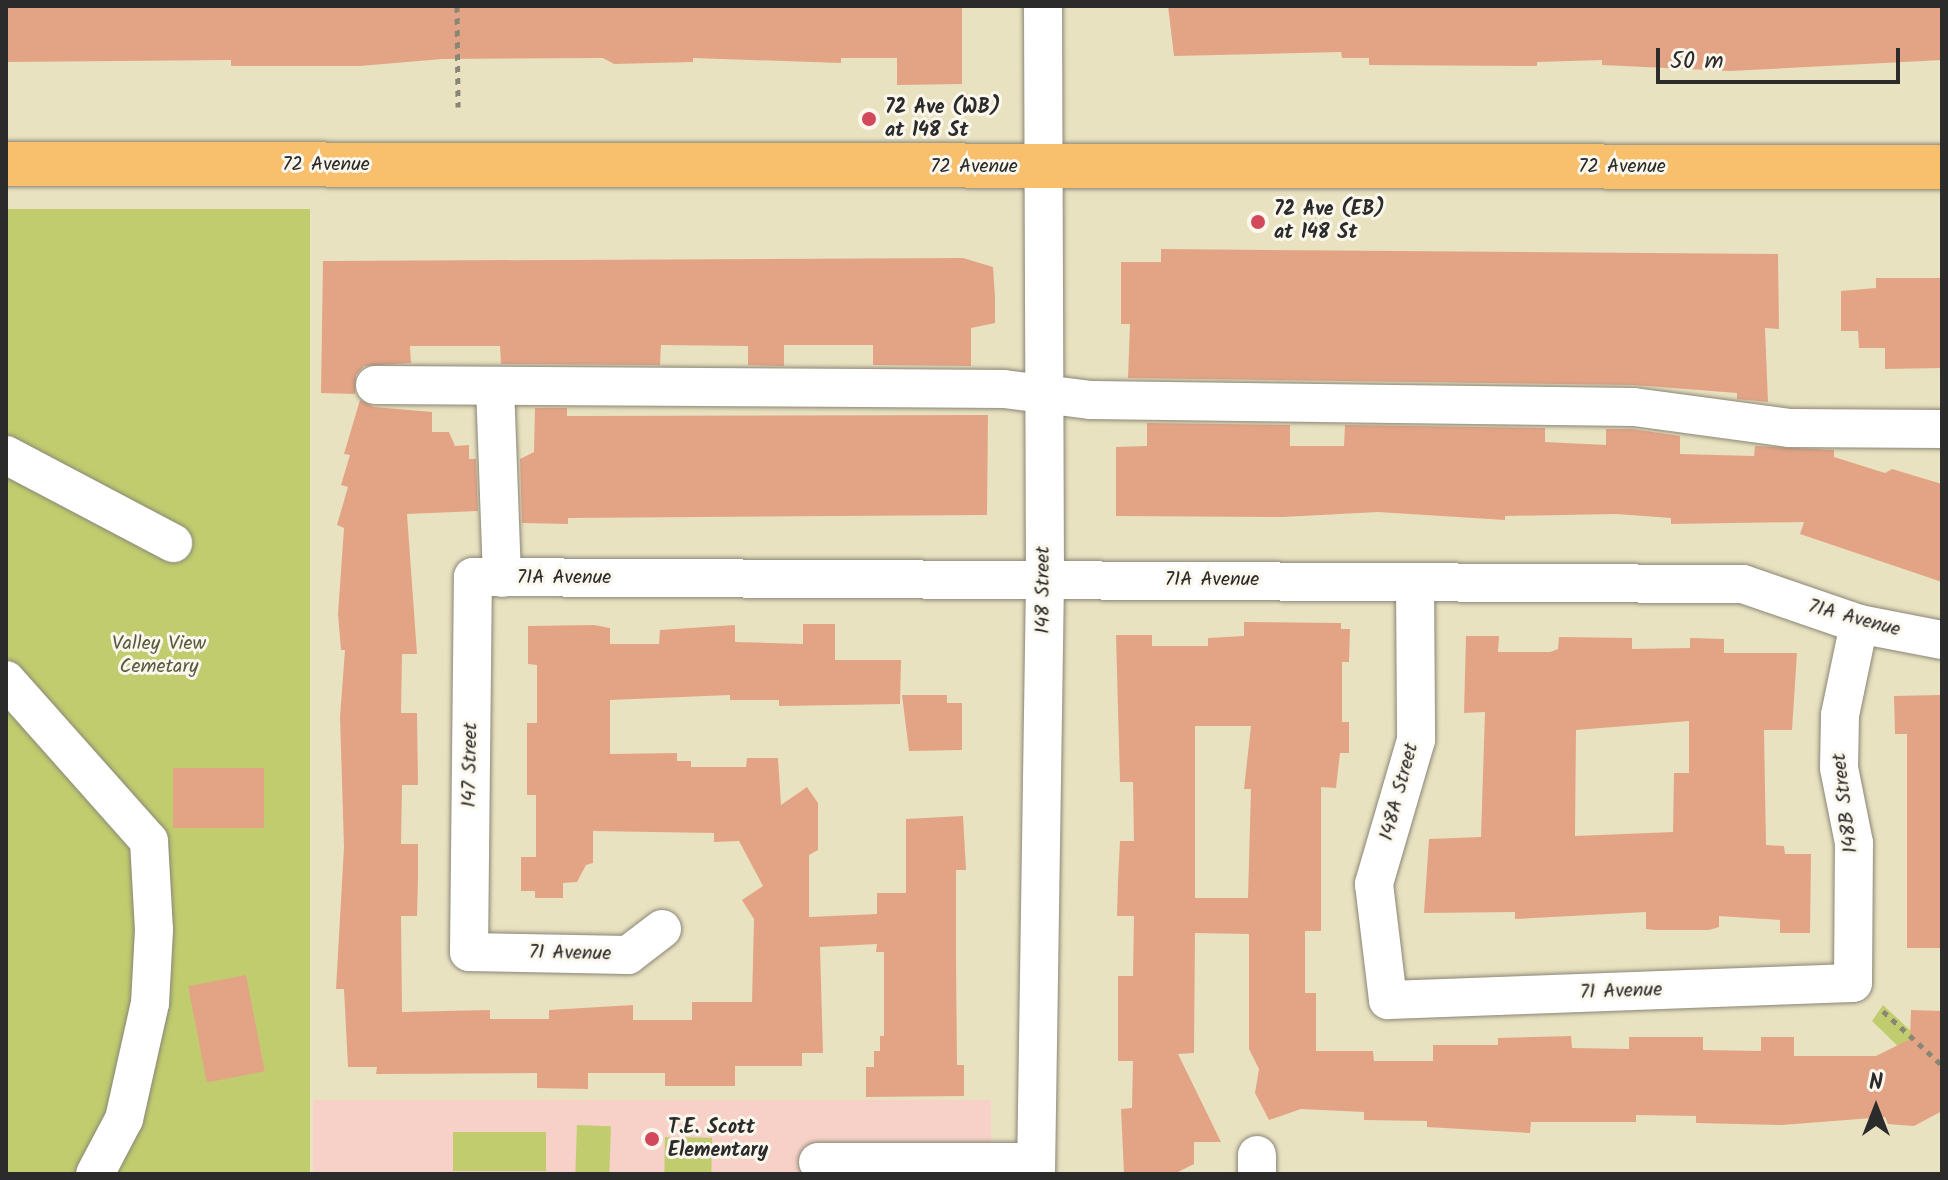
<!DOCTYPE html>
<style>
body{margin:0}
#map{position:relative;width:1948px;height:1180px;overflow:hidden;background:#e9e2c1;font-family:Kalam,sans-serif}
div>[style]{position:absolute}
.built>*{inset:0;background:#f7d1c7;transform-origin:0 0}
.green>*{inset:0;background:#c0cc6e;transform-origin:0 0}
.building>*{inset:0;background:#e3a486;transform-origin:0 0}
.path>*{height:5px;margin-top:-2.5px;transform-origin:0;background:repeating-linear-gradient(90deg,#8a8676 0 6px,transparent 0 12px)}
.roads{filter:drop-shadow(0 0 2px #8a8676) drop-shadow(0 0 2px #8a8676)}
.minor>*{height:38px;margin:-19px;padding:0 19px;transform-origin:19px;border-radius:19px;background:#fff}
.major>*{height:44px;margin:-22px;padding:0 22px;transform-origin:22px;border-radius:22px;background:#f8bf6c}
.dots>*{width:22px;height:22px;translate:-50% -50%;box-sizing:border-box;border:4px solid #fbf7ec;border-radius:50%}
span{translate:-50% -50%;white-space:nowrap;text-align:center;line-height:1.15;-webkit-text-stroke:6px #fbf7ec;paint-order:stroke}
.poi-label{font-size:20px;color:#2b2b2b;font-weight:700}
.left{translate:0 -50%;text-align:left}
.street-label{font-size:20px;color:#2b2b2b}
.park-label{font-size:20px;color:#585b3f}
.frame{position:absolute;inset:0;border:8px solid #2b2b2b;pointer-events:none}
.north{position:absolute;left:1836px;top:1068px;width:80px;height:80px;-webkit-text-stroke:6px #fbf7ec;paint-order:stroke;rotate:0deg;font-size:22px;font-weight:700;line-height:32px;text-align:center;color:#2b2b2b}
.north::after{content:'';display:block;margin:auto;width:28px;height:36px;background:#2b2b2b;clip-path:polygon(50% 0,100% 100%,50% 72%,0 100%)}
.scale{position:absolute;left:1656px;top:48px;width:244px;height:36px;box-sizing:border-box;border:4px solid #2b2b2b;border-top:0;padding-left:10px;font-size:24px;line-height:28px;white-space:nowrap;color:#2b2b2b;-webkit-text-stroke:6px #fbf7ec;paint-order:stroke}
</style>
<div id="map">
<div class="built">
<i style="left:991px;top:1100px;width:74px;height:678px;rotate:90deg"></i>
</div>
<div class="green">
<i style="left:310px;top:209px;width:965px;height:304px;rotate:90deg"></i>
<i style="clip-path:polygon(1883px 1005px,1942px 1060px,1942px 1089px,1872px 1021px)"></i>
<i style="left:577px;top:1125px;width:34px;height:49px;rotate:2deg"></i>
<i style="left:453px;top:1132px;width:93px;height:39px"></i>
<i style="left:665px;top:1137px;width:47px;height:37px;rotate:1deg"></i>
</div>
<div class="building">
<i style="clip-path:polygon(6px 6px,962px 6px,962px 84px,897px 85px,897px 58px,841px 58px,841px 63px,693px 58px,693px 62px,614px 64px,603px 58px,442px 59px,360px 66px,231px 66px,231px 60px,6px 62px)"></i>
<i style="clip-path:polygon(1168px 6px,1942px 6px,1942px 60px,1730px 71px,1602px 65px,1602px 60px,1537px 62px,1537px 66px,1369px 65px,1369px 58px,1342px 58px,1341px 52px,1174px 56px)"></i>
<i style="clip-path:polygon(1161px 249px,1778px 254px,1779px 329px,1765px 328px,1768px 402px,1737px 399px,1737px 393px,1634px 385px,1128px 378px,1130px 324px,1121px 324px,1121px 262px,1161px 262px)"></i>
<i style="clip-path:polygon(963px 258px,993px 267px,995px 297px,995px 323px,971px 328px,971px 366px,873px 365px,873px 345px,784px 345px,784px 366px,748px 365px,748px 346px,661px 345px,660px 365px,501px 364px,500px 346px,410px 346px,411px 363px,364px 366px,356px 375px,355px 394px,321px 393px,323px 261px)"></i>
<i style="clip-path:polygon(1876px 278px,1942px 278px,1942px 368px,1885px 369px,1885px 348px,1859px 348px,1858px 331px,1841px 331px,1841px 291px,1876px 288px)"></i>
<i style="clip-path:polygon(360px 400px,374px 407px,432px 412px,432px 432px,449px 432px,455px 446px,469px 445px,469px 459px,476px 459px,478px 511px,407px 514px,417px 654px,402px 654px,401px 713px,417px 713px,418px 785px,402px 785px,401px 844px,418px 844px,418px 878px,417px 916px,401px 916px,402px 1012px,490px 1010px,490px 1019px,549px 1019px,549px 1010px,633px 1005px,633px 1020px,692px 1020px,692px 1002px,752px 1002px,754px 919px,742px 900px,763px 886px,739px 841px,714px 842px,714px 833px,593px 831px,593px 863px,586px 865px,577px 882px,563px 883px,563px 898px,535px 898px,535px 891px,521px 891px,521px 857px,536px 857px,536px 795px,527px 795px,527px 723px,537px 723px,537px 665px,528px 664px,528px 626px,594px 625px,610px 628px,610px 644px,659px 644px,660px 630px,735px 625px,735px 642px,803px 644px,803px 624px,835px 624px,835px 660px,901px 660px,900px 704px,779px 706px,779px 700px,730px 700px,730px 695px,610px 700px,610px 754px,677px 753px,677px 761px,691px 761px,691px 767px,746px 767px,747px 758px,778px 758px,781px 805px,807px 787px,818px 803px,818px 850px,809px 855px,809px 917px,877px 914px,877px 893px,906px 893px,906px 819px,963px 816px,966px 870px,956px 870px,956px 957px,957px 1065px,964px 1065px,964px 1096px,866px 1097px,866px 1067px,874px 1067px,874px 1051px,880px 1051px,880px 1036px,884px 1036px,884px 952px,876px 952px,877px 944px,820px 947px,823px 1053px,802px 1053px,802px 1066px,735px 1066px,735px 1086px,665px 1086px,665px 1073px,588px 1073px,588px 1089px,537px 1088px,537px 1073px,376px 1074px,377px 1067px,348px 1067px,344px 989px,336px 989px,344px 847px,340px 717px,345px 650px,341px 650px,338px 614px,344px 528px,337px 525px,348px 487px,341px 485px,350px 455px,344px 454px)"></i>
<i style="clip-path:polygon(535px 408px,567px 408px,567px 416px,988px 415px,987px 515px,568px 518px,568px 524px,522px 523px,520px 459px,534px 452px)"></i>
<i style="clip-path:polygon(1147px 423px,1290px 425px,1290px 446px,1344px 446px,1345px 425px,1545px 428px,1545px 442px,1606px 445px,1606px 429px,1632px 429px,1680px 436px,1680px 454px,1754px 456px,1755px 446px,1834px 450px,1834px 457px,1885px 473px,1892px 469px,1942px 484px,1942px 582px,1800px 534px,1804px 522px,1671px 524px,1671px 518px,1616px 514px,1505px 516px,1505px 520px,1378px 512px,1283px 517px,1116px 516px,1116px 447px,1147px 446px)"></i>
<i style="clip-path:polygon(evenodd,1244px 622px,1341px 623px,1341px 629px,1350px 629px,1349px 662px,1342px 662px,1342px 722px,1349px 722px,1349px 753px,1340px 753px,1336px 788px,1321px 787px,1321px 931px,1305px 931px,1305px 993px,1316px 993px,1316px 1051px,1373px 1051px,1374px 1061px,1433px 1061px,1433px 1045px,1498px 1045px,1498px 1038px,1571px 1036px,1572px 1048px,1629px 1049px,1629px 1037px,1703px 1037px,1703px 1050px,1761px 1051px,1761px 1037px,1794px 1037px,1794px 1056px,1876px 1056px,1910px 1039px,1911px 1010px,1942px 1011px,1942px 1111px,1914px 1126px,1888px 1124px,1885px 1117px,1782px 1125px,1696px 1123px,1696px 1116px,1636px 1115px,1636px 1122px,1531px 1122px,1530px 1133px,1427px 1127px,1427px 1121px,1364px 1120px,1364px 1112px,1301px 1109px,1269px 1120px,1255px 1093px,1259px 1069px,1249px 1049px,1249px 934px,1195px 933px,1194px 1053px,1178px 1054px,1221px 1142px,1194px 1142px,1194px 1164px,1174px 1174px,1124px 1174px,1121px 1109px,1132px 1108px,1133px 1061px,1118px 1061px,1118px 976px,1133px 976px,1134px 916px,1117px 916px,1118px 881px,1120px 841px,1134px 841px,1133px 782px,1120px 782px,1116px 635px,1152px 635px,1152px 646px,1208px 646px,1208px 638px,1244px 636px,1244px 622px,1195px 726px,1251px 726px,1244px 789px,1251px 789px,1248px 898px,1195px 898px,1195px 726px)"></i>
<i style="clip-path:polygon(evenodd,1466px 636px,1499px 636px,1498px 652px,1550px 652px,1558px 649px,1559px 637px,1632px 638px,1632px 649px,1690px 648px,1690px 638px,1724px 639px,1724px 653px,1797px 653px,1792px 730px,1764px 730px,1766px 845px,1784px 846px,1785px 854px,1811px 854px,1810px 933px,1780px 933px,1780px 920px,1719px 916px,1719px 927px,1709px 930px,1655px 930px,1646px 929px,1646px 912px,1515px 919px,1515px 912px,1424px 913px,1429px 839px,1481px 837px,1485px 712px,1464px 713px,1466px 636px,1689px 721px,1689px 773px,1674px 773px,1673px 832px,1575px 836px,1576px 730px,1689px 721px)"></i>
<i style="clip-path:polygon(902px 695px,947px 695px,947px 703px,962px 703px,962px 750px,909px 751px)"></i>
<i style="clip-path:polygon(1940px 695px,1942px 948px,1907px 948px,1907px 734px,1895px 734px,1894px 696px)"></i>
<i style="left:173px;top:768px;width:91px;height:60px"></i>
<i style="left:246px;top:975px;width:98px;height:59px;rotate:79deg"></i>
</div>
<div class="path">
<i style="left:457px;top:6px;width:101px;rotate:89.4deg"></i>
<i style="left:1883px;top:1011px;width:80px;rotate:42.5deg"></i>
</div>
<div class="roads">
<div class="minor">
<i style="left:375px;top:385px;width:629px;rotate:0.36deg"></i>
<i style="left:1004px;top:389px;width:88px;rotate:7.2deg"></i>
<i style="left:1091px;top:400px;width:543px;rotate:0.74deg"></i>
<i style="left:1634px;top:407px;width:156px;rotate:7.7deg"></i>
<i style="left:1789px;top:428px;width:153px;rotate:0.4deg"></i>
<i style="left:495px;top:386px;width:192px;rotate:87.9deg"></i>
<i style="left:6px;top:455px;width:189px;rotate:27.8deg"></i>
<i style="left:1415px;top:582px;width:158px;rotate:89.6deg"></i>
<i style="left:1416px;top:740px;width:150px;rotate:106.3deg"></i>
<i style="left:1374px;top:884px;width:117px;rotate:83.1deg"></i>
<i style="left:1388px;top:1000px;width:465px;rotate:-2.1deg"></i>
<i style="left:1853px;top:983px;width:140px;rotate:-89.6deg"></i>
<i style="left:1854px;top:843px;width:76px;rotate:-101.3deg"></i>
<i style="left:1839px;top:768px;width:53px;rotate:-88.9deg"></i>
<i style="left:1840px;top:715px;width:93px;rotate:-78.2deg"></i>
<i style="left:6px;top:680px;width:215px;rotate:48.4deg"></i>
<i style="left:149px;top:841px;width:89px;rotate:86.8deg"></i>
<i style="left:154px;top:930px;width:73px;rotate:93.1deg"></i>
<i style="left:150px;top:1003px;width:119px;rotate:102.6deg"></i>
<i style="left:124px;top:1119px;width:62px;rotate:117.8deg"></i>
<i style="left:662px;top:929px;width:43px;rotate:142.6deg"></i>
<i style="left:628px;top:955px;width:159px;rotate:-178.9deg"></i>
<i style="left:469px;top:952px;width:375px;rotate:-89.4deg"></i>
<i style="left:473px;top:577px;width:1270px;rotate:0.32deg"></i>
<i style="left:1743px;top:584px;width:123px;rotate:19deg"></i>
<i style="left:1859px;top:624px;width:85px;rotate:10.9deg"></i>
<i style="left:818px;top:1162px;width:218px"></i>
<i style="left:1036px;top:1174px;width:595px;rotate:-89.13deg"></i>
<i style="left:1045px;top:579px;width:573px;rotate:-90.2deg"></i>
<i style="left:1257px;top:1174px;width:19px;rotate:-90deg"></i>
</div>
<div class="major">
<i style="left:6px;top:164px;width:1936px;rotate:0.09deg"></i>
</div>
</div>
<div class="dots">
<i style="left:869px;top:119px;background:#d1495b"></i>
<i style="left:1258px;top:222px;background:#d1495b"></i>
<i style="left:652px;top:1139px;background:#d1495b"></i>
</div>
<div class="poi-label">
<span class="left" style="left:885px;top:120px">72 Ave (WB)<br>at 148 St</span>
<span class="left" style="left:1274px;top:222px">72 Ave (EB)<br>at 148 St</span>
<span class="left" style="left:668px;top:1140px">T.E. Scott<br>Elementary</span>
</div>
<div class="street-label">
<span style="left:326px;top:165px">72 Avenue</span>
<span style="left:974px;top:167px">72 Avenue</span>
<span style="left:1622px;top:167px">72 Avenue</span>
<span style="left:564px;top:578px">71A Avenue</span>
<span style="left:1212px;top:580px">71A Avenue</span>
<span style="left:1044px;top:590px;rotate:-90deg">148 Street</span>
<span style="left:1854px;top:619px;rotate:15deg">71A Avenue</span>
<span style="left:471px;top:765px;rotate:-89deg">147 Street</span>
<span style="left:1400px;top:792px;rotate:-75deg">148A Street</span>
<span style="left:1846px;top:803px;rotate:-97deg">148B Street</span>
<span style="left:570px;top:954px;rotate:1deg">71 Avenue</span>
<span style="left:1621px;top:992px;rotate:-2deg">71 Avenue</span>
</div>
<div class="park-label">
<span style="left:159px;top:656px">Valley View<br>Cemetary</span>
</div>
<div class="frame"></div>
<div class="north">N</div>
<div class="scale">50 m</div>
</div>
